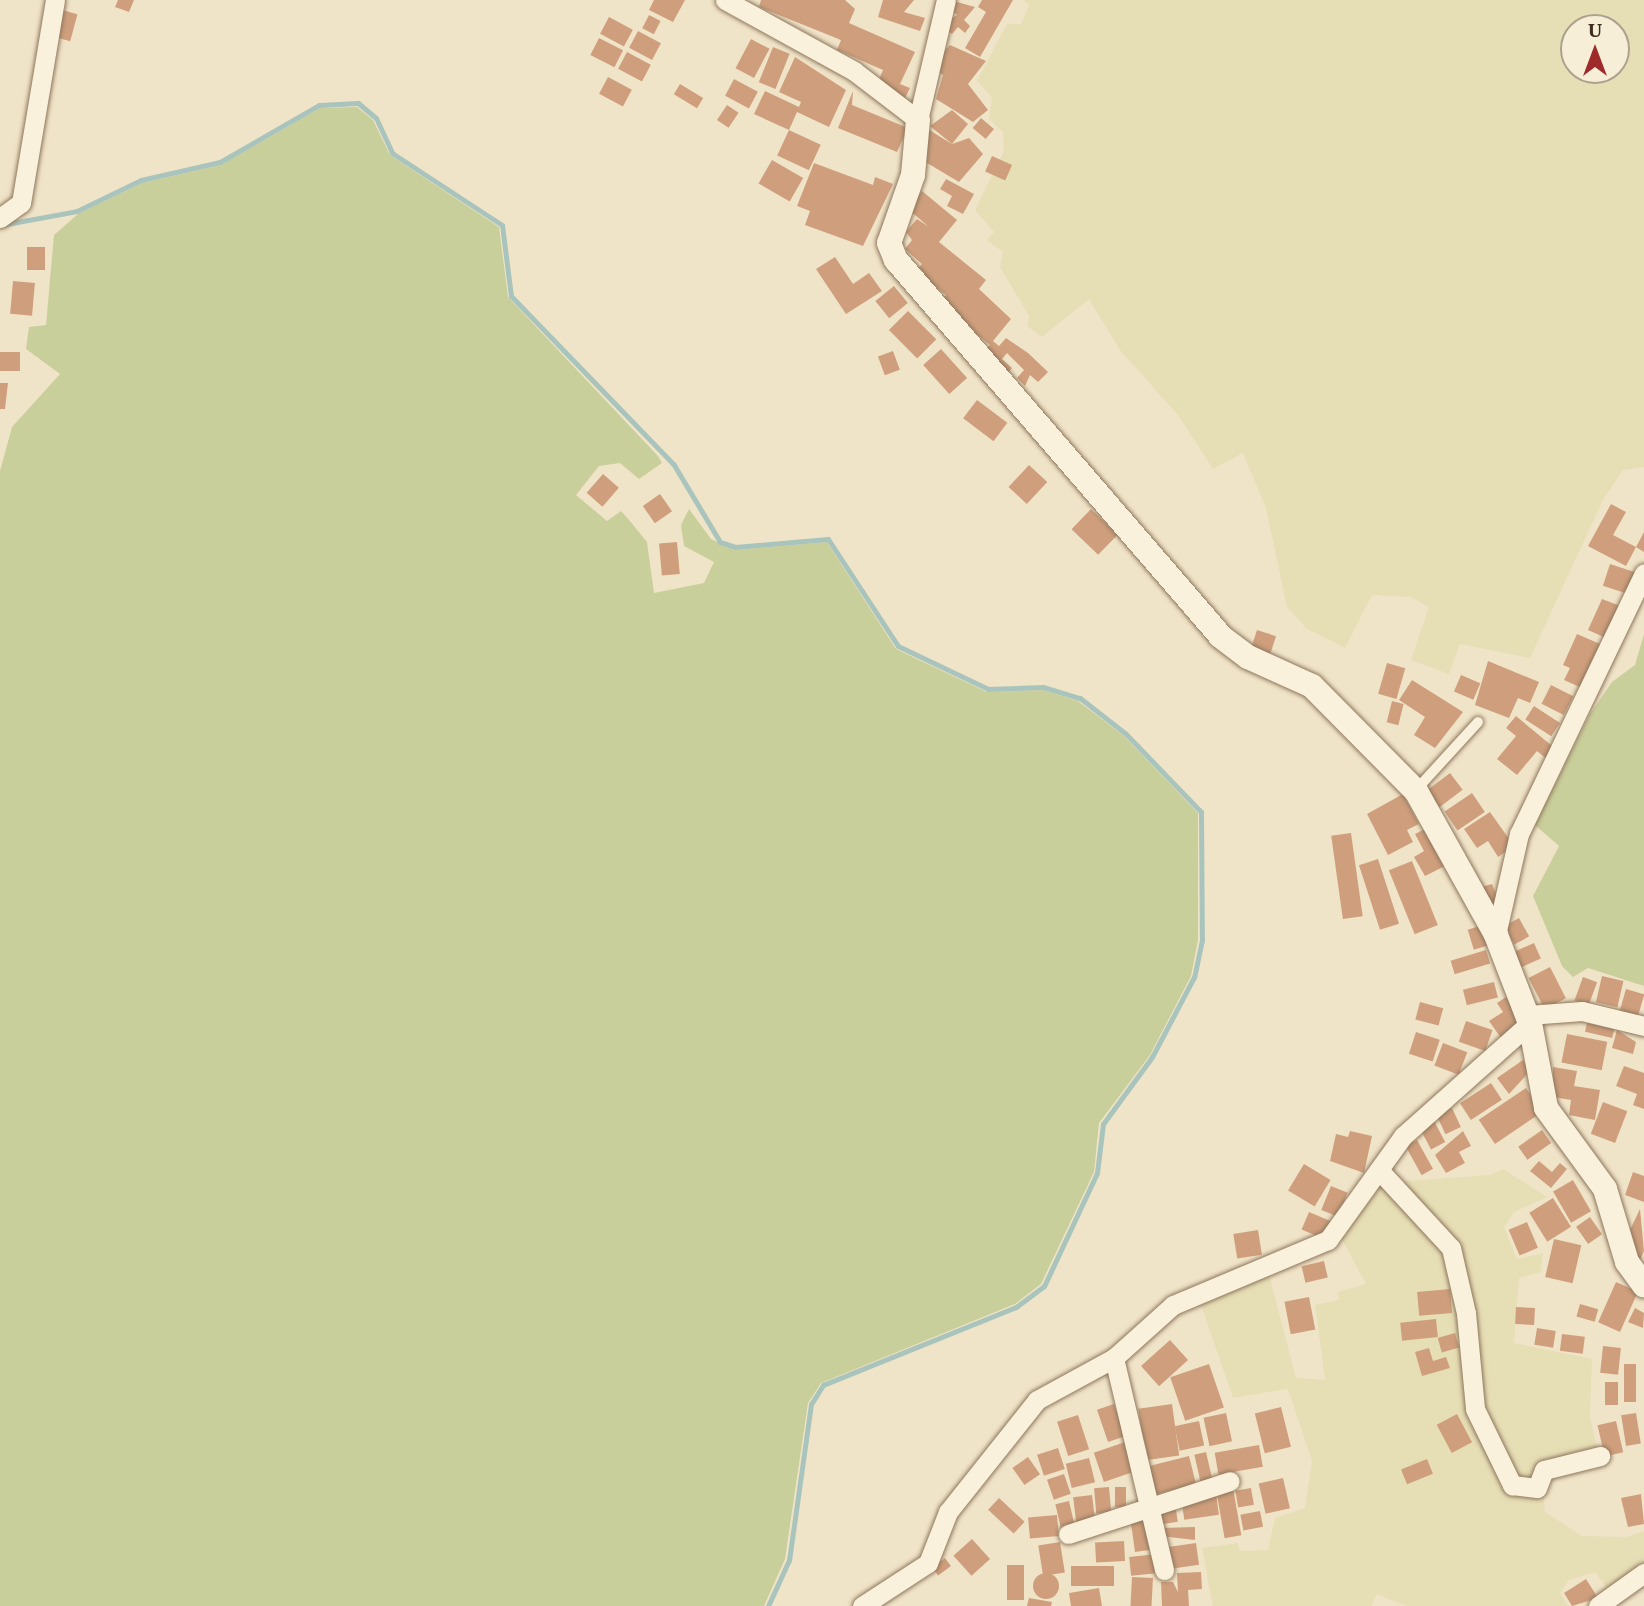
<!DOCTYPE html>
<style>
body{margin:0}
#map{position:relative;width:1644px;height:1606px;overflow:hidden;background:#f0e4c8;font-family:"IBM Plex Serif",serif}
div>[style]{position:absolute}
.farmland>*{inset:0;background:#e6deb5}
.green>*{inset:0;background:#c9cf9b}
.stream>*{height:5px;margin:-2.5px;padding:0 2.5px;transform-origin:2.5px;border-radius:2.5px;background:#a9c4bc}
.building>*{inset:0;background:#cf9f7d;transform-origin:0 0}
.round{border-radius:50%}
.roads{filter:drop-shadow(0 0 2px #8d765c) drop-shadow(0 0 2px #8d765c)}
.service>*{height:10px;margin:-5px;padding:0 5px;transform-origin:5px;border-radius:5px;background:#faf1dc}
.minor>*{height:19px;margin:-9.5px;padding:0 9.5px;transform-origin:9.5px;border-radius:9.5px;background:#faf1dc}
.tertiary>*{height:24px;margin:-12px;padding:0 12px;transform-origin:12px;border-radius:12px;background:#faf1dc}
span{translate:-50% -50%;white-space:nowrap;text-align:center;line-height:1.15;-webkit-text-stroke:5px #f7eed8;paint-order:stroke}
.north{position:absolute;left:1560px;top:14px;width:70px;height:70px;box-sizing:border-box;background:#f7eed8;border:2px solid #ada18e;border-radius:50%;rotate:0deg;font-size:19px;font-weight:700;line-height:28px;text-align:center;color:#3d2e20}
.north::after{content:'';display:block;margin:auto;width:24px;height:32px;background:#9e2a2b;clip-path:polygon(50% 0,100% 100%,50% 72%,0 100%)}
</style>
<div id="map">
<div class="farmland">
<i style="clip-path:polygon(evenodd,1023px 0,1644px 0,1644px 467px,1623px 470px,1603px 500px,1530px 658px,1460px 644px,1449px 674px,1411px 660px,1429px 607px,1411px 597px,1372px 595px,1345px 648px,1307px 629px,1287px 607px,1266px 508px,1243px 453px,1213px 469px,1178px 415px,1120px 350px,1089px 299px,1042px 337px,1027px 326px,1029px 316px,1000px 267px,1003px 252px,987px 240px,994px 232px,975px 210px,1004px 151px,1003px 132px,989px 119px,992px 97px,977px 81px,1007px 24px,1021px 24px,1029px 5px,1023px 0,1574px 28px,1616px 28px,1616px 70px,1574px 70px,1574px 28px)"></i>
<i style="clip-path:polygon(1503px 1169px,1547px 1197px,1514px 1212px,1504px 1227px,1517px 1259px,1543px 1253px,1541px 1272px,1519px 1278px,1514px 1343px,1592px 1359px,1590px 1418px,1598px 1452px,1540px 1467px,1545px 1512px,1582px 1536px,1626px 1537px,1644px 1531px,1644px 1567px,1608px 1590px,1595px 1572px,1569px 1580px,1560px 1593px,1568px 1606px,1406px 1606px,1377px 1594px,1371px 1606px,1213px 1606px,1202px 1548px,1238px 1543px,1240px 1551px,1268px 1550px,1275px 1518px,1305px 1508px,1312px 1461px,1288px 1389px,1233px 1398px,1199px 1299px,1268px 1271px,1296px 1378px,1325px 1380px,1315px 1305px,1339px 1300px,1338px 1292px,1366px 1284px,1342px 1239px,1381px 1183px,1490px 1175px)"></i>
</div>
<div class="green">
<i style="clip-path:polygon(357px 107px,373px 120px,390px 155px,499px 227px,508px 297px,658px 456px,662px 463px,639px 479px,620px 463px,599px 466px,576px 495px,607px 521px,621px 511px,630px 521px,647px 542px,654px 593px,704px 583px,714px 562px,684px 546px,681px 525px,689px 509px,711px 539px,735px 550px,827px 542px,896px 649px,987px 692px,1043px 690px,1078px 701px,1124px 736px,1198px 813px,1198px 940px,1191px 976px,1150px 1055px,1099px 1123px,1094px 1172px,1041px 1284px,1015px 1304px,821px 1383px,808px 1403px,785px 1559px,764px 1606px,0 1606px,0 471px,12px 427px,60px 374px,26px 349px,29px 327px,46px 325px,54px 235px,78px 214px,142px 183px,221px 165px,320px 108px)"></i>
<i style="clip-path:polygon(1644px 634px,1644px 986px,1588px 968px,1573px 977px,1562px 966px,1533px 896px,1559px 846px,1535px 825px,1590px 714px,1612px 682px,1635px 665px)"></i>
</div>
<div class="stream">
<i style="left:1px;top:225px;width:77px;rotate:-10.4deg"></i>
<i style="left:77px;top:211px;width:71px;rotate:-25.8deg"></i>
<i style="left:141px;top:180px;width:81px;rotate:-12.8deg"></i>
<i style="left:220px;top:162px;width:114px;rotate:-29.9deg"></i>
<i style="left:319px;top:105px;width:39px;rotate:-3deg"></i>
<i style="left:358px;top:103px;width:23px;rotate:40deg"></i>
<i style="left:376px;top:118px;width:38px;rotate:65deg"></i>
<i style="left:392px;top:153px;width:131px;rotate:33.2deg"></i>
<i style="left:502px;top:225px;width:72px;rotate:82.8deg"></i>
<i style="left:511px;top:296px;width:235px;rotate:46deg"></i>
<i style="left:674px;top:465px;width:90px;rotate:59.1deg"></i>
<i style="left:720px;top:542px;width:16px;rotate:18deg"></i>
<i style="left:735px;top:547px;width:93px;rotate:-4.9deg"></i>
<i style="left:828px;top:539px;width:128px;rotate:56.8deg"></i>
<i style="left:898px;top:646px;width:100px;rotate:25.5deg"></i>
<i style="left:988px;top:689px;width:55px;rotate:-2.1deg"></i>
<i style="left:1043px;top:687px;width:39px;rotate:17deg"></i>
<i style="left:1080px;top:698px;width:58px;rotate:38deg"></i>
<i style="left:1126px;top:734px;width:108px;rotate:46.1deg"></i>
<i style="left:1201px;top:812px;width:128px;rotate:89.6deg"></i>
<i style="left:1202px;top:940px;width:38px;rotate:102deg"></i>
<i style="left:1194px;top:977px;width:90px;rotate:117.7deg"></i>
<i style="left:1152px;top:1057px;width:83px;rotate:126.2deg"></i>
<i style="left:1103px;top:1124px;width:49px;rotate:97deg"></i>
<i style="left:1097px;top:1173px;width:125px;rotate:115.1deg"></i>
<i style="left:1044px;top:1286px;width:35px;rotate:143deg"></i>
<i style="left:1016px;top:1307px;width:208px;rotate:158deg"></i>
<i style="left:823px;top:1385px;width:22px;rotate:122deg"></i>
<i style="left:811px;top:1404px;width:158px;rotate:98deg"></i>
<i style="left:789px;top:1560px;width:51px;rotate:114.5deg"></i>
</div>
<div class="building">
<i style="clip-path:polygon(118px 0,134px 0,129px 12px,115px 7px)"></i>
<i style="clip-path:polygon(654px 0,685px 0,673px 22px,649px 10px)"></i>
<i style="clip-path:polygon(761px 0,845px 0,855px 9px,849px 23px,915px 52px,900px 84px,910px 88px,905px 98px,877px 85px,883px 70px,837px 50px,841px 40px,759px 7px)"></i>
<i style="clip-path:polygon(883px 0,914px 0,904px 12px,925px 18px,920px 31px,878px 17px)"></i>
<i style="clip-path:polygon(950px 0,975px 7px,964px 20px,970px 26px,965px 33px,958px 27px,952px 34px,941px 25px,957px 15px,946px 5px)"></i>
<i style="clip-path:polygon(982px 0,1013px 0,980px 57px,965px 48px,986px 12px,978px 7px)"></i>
<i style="left:62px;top:10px;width:16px;height:28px;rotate:15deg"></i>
<i style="left:649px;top:15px;width:13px;height:15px;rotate:27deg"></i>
<i style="left:609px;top:17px;width:27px;height:19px;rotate:28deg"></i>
<i style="left:638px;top:31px;width:26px;height:19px;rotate:28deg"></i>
<i style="left:599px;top:38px;width:27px;height:19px;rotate:27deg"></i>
<i style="left:751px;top:39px;width:21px;height:33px;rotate:28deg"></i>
<i style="clip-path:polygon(950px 45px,986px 61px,968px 84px,988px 110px,973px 122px,936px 99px,943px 75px,930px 66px)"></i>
<i style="left:773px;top:47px;width:18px;height:38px;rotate:22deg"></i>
<i style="left:627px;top:52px;width:27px;height:19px;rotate:28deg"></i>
<i style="clip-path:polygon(795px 57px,846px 90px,829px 127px,797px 112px,789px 130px,754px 114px,765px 91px,799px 107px,801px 102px,779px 92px)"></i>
<i style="left:608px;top:77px;width:27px;height:19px;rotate:28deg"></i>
<i style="left:734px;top:79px;width:27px;height:19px;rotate:28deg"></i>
<i style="left:680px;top:84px;width:27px;height:12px;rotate:31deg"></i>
<i style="clip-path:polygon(853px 91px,852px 105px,908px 128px,897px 152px,838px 128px)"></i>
<i style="left:727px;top:105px;width:14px;height:18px;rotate:34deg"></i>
<i style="clip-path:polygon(952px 110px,968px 124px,952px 144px,930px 126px)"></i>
<i style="left:981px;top:118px;width:17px;height:13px;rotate:40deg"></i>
<i style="clip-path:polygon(926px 128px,952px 144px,969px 138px,983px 154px,959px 182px,917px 157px)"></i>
<i style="left:789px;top:130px;width:35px;height:28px;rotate:25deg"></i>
<i style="left:992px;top:156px;width:22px;height:17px;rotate:24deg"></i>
<i style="left:772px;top:160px;width:36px;height:27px;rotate:30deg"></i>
<i style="clip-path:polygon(814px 163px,873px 185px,875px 177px,893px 184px,863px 246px,805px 225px,810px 211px,797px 206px)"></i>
<i style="clip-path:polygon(946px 179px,974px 194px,963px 214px,947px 206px,952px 196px,940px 189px)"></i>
<i style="clip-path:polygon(922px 191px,957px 220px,939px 242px,986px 280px,979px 289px,1011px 319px,993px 341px,999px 346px,1006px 338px,1028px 353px,1048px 372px,1038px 382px,1030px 375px,1025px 386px,1017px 378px,1024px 370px,1007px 353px,1002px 359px,1012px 368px,1005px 377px,980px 357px,990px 345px,939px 304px,946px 295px,916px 271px,922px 264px,905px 249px,912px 240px,906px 232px,917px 219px,929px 227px,908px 209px)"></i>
<i style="left:27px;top:247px;width:18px;height:23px"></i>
<i style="clip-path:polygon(835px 257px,853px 284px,869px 273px,882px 291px,846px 314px,816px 269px)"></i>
<i style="left:13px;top:281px;width:22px;height:33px;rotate:5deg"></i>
<i style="left:894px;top:286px;width:22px;height:24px;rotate:51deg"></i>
<i style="left:908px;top:311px;width:40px;height:27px;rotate:45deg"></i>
<i style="left:941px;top:349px;width:39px;height:24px;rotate:48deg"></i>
<i style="left:893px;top:351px;width:20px;height:16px;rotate:70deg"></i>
<i style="left:0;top:352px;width:20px;height:19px"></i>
<i style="clip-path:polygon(0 383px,8px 383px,5px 409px,0 409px)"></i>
<i style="left:977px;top:400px;width:38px;height:23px;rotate:37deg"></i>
<i style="left:1029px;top:465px;width:25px;height:30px;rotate:43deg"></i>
<i style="left:603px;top:474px;width:21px;height:25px;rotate:41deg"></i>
<i style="left:660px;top:494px;width:21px;height:21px;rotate:55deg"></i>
<i style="clip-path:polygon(1611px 504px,1626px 512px,1613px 535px,1636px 547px,1644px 532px,1644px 552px,1636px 547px,1626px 566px,1588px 546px)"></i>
<i style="left:1091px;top:509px;width:37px;height:28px;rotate:44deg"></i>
<i style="left:677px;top:542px;width:32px;height:18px;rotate:85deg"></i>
<i style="left:1610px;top:564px;width:28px;height:23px;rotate:18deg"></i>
<i style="clip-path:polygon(1602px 599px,1628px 609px,1606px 638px,1588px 630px)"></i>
<i style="left:1257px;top:630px;width:20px;height:20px;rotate:18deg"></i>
<i style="clip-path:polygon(1577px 634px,1607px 647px,1582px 688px,1564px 680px,1570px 668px,1563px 665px)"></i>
<i style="clip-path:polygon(1488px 661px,1539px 682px,1530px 703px,1518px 698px,1509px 718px,1475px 705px)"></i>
<i style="left:1387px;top:663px;width:19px;height:32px;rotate:16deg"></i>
<i style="left:1461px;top:675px;width:21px;height:18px;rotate:23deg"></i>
<i style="clip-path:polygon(1412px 680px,1463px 712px,1435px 748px,1414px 735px,1425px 717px,1399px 700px)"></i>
<i style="left:1551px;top:685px;width:25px;height:21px;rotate:27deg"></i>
<i style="left:1392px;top:701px;width:12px;height:22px;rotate:14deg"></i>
<i style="left:1534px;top:706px;width:31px;height:16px;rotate:33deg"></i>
<i style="clip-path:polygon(1516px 716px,1557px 750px,1548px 760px,1537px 751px,1517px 775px,1497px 759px,1516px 736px,1506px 728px)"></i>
<i style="left:1450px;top:773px;width:21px;height:29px;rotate:53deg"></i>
<i style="left:1472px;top:793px;width:23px;height:33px;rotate:56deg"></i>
<i style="clip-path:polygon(1403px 794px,1419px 824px,1407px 830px,1413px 842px,1388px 855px,1367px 814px)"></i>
<i style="clip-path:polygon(1490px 812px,1514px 846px,1498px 857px,1488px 841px,1477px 848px,1464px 829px)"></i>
<i style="clip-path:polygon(1429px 827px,1449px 864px,1425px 876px,1414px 857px,1424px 851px,1415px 834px)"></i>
<i style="left:1351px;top:833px;width:84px;height:20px;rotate:82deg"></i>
<i style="left:1378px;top:859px;width:68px;height:20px;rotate:72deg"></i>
<i style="left:1412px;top:861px;width:69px;height:25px;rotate:68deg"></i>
<i style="clip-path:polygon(1492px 884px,1500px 904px,1489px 907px,1482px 887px)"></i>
<i style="left:1519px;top:918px;width:21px;height:17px;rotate:61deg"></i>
<i style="left:1483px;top:925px;width:21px;height:16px;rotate:73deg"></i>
<i style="left:1534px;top:943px;width:17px;height:22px;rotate:66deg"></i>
<i style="left:1486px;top:950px;width:14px;height:37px;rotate:73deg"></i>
<i style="left:1550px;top:967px;width:35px;height:24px;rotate:63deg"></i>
<i style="left:1602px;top:976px;width:22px;height:27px;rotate:13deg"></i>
<i style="left:1583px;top:977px;width:15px;height:25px;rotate:20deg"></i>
<i style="left:1494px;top:982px;width:16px;height:32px;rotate:76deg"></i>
<i style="left:1626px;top:989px;width:19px;height:24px;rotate:16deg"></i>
<i style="clip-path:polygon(1506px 997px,1524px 1023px,1501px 1038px,1489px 1021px,1503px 1012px,1497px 1003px)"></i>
<i style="left:1420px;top:1002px;width:24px;height:18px;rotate:15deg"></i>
<i style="left:1466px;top:1021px;width:28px;height:22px;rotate:19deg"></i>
<i style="left:1587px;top:1023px;width:28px;height:9px;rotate:13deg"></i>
<i style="clip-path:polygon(1617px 1030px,1636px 1042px,1633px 1054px,1612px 1048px)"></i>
<i style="left:1416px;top:1032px;width:25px;height:23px;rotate:18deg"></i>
<i style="left:1567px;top:1034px;width:41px;height:29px;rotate:11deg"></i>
<i style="left:1443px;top:1043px;width:26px;height:24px;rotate:21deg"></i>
<i style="clip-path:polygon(1523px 1060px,1530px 1071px,1509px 1094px,1497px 1078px)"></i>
<i style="clip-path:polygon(1624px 1066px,1644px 1073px,1644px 1109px,1633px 1105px,1637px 1094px,1616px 1086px)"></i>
<i style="clip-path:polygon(1553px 1067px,1577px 1071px,1574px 1086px,1600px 1090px,1595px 1120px,1569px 1115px,1571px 1100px,1553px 1097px)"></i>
<i style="left:1491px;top:1083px;width:20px;height:37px;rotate:57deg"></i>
<i style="left:1526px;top:1088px;width:29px;height:57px;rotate:56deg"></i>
<i style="left:1603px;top:1102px;width:26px;height:34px;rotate:21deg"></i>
<i style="left:1452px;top:1108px;width:21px;height:17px;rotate:65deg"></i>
<i style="left:1433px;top:1119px;width:26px;height:16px;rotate:62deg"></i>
<i style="left:1542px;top:1130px;width:16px;height:29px;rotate:55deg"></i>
<i style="clip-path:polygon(1350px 1131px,1372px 1136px,1364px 1173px,1330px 1161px,1336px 1134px,1348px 1137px)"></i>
<i style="clip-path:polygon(1463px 1131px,1471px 1146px,1459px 1152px,1465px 1163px,1446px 1173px,1435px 1155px)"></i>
<i style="left:1417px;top:1140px;width:33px;height:13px;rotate:61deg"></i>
<i style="clip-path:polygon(1539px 1161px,1552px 1172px,1560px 1163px,1567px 1169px,1551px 1188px,1530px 1171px)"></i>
<i style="left:1304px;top:1164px;width:31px;height:31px;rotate:31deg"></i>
<i style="clip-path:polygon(1633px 1172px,1644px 1176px,1644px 1202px,1625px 1195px)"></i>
<i style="left:1573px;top:1180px;width:36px;height:23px;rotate:60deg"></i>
<i style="left:1331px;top:1186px;width:18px;height:26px;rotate:22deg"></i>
<i style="left:1553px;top:1198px;width:34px;height:28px;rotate:58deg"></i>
<i style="clip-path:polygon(1640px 1209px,1644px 1251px,1637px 1267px,1630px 1230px)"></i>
<i style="left:1309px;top:1212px;width:23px;height:19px;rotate:23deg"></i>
<i style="left:1590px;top:1217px;width:21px;height:17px;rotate:55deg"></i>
<i style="left:1527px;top:1222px;width:28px;height:20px;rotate:67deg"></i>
<i style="left:1258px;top:1230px;width:25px;height:25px;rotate:81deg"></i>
<i style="left:1554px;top:1239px;width:28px;height:39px;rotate:13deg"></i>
<i style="left:1324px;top:1261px;width:17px;height:23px;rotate:77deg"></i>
<i style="left:1616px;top:1282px;width:24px;height:44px;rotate:24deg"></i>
<i style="left:1450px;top:1289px;width:24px;height:33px;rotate:85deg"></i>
<i style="left:1309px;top:1297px;width:33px;height:25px;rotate:79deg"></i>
<i style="left:1580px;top:1304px;width:19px;height:13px;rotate:16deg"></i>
<i style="left:1516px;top:1307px;width:19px;height:17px;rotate:3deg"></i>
<i style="clip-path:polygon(1635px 1308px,1644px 1313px,1643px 1328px,1628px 1322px)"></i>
<i style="left:1436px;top:1319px;width:18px;height:36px;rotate:84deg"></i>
<i style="left:1537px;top:1328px;width:19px;height:17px;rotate:9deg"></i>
<i style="left:1455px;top:1333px;width:15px;height:18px;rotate:74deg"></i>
<i style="left:1562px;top:1334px;width:23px;height:17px;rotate:7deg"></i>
<i style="left:1170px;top:1340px;width:27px;height:39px;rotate:48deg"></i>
<i style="left:1603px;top:1346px;width:18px;height:27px;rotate:6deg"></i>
<i style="clip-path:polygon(1429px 1348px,1433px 1361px,1446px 1357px,1450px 1368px,1422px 1376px,1415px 1352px)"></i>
<i style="left:1209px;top:1364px;width:46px;height:41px;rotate:71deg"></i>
<i style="left:1624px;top:1364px;width:12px;height:38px"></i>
<i style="left:1605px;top:1382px;width:13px;height:23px"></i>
<i style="left:1114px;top:1404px;width:34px;height:18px;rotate:71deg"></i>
<i style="left:1172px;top:1404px;width:52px;height:34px;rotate:82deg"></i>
<i style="left:1281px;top:1407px;width:41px;height:27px;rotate:76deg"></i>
<i style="left:1226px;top:1413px;width:29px;height:23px;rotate:78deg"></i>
<i style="left:1636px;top:1413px;width:31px;height:15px;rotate:81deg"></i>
<i style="left:1457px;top:1414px;width:32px;height:23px;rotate:62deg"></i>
<i style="left:1078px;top:1415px;width:36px;height:22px;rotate:72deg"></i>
<i style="left:1199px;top:1421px;width:25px;height:25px;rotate:78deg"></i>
<i style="left:1616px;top:1421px;width:32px;height:19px;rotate:77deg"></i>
<i style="left:1125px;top:1442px;width:31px;height:33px;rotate:71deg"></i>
<i style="left:1259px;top:1445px;width:22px;height:45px;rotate:80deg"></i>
<i style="left:1058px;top:1448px;width:22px;height:22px;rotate:72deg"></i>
<i style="left:1206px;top:1452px;width:28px;height:12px;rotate:77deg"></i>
<i style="left:1189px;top:1456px;width:29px;height:43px;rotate:76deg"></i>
<i style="left:1028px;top:1457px;width:21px;height:19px;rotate:55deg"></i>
<i style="left:1089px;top:1458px;width:25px;height:24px;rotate:76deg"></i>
<i style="left:1427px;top:1459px;width:16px;height:28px;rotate:68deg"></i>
<i style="left:1064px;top:1474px;width:21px;height:18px;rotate:71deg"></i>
<i style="left:1283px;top:1478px;width:31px;height:25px;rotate:77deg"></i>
<i style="left:1109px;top:1487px;width:25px;height:15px;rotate:85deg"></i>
<i style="left:1115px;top:1487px;width:11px;height:20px"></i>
<i style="left:1233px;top:1488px;width:48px;height:17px;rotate:80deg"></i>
<i style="left:1251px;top:1488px;width:17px;height:16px;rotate:80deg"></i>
<i style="left:1216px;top:1494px;width:21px;height:35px;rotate:82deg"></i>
<i style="clip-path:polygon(1641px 1494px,1644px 1524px,1628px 1527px,1621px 1498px)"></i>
<i style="left:1092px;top:1495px;width:26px;height:19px;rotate:83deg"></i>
<i style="left:999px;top:1498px;width:35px;height:16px;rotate:43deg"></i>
<i style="left:1069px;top:1501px;width:26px;height:14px;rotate:77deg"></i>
<i style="left:1175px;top:1504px;width:18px;height:21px;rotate:81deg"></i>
<i style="left:1260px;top:1511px;width:16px;height:20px;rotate:79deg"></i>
<i style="left:1057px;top:1515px;width:21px;height:29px;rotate:85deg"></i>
<i style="left:1146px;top:1515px;width:35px;height:16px;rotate:82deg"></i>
<i style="clip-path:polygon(1195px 1527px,1195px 1540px,1160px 1536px,1160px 1528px)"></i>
<i style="left:972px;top:1539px;width:27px;height:25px;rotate:48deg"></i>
<i style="left:1124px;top:1541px;width:20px;height:29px;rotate:87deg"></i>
<i style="left:1060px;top:1542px;width:31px;height:22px;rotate:81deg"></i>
<i style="left:1196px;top:1543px;width:22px;height:28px;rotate:82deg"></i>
<i style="left:1157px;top:1554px;width:19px;height:28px;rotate:84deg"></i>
<i style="left:945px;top:1558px;width:10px;height:16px;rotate:53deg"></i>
<i style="left:1007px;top:1565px;width:17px;height:35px"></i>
<i style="left:1071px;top:1566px;width:43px;height:20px"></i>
<i style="clip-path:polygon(1201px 1572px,1202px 1589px,1188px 1590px,1189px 1606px,1162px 1606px,1161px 1582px,1173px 1582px,1178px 1592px,1177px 1573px)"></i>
<i class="round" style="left:1033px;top:1573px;width:26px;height:26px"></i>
<i style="left:1132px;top:1577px;width:21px;height:29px;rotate:3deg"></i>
<i style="clip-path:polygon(1586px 1579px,1598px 1598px,1572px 1606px,1564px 1593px)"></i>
<i style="clip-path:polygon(1099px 1588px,1102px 1606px,1071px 1606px,1069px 1593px)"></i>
<i style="clip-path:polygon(1029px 1598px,1052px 1602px,1051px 1606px,1027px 1606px)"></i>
</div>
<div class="roads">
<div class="service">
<i style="left:1416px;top:790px;width:92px;rotate:-47.6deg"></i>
</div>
<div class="minor">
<i style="left:725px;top:0;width:147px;rotate:28.8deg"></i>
<i style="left:854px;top:71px;width:81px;rotate:37.4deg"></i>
<i style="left:918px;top:120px;width:123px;rotate:-76.9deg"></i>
<i style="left:0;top:218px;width:26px;rotate:-36deg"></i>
<i style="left:21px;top:203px;width:206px;rotate:-80.5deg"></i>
<i style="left:1496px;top:935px;width:104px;rotate:-77.2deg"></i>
<i style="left:1519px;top:834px;width:289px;rotate:-64.4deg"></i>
<i style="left:1528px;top:1015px;width:54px;rotate:-4.2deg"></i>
<i style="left:1582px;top:1011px;width:64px;rotate:13.6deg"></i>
<i style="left:1379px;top:1170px;width:106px;rotate:47.3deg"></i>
<i style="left:1451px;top:1248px;width:67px;rotate:77deg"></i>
<i style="left:1466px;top:1313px;width:96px;rotate:84.6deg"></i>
<i style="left:1475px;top:1409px;width:85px;rotate:64deg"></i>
<i style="left:1512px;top:1485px;width:25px;rotate:7deg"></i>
<i style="left:1537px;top:1488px;width:19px;rotate:-69deg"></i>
<i style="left:1544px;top:1470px;width:58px;rotate:-14deg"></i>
<i style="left:1114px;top:1358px;width:218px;rotate:76.7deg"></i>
<i style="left:1068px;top:1534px;width:170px;rotate:-18.1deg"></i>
<i style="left:862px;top:1606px;width:79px;rotate:-33.1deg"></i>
<i style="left:928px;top:1563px;width:55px;rotate:-68.6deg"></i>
<i style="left:948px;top:1512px;width:143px;rotate:-51.5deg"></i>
<i style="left:1037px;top:1400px;width:88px;rotate:-28.6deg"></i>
<i style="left:1114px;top:1358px;width:79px;rotate:-41.9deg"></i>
<i style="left:1173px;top:1305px;width:168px;rotate:-22.8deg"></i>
<i style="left:1328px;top:1240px;width:128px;rotate:-54.2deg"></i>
<i style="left:1403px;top:1136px;width:170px;rotate:-41.7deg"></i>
<i style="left:1598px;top:1606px;width:57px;rotate:-35.7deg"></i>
</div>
<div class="tertiary">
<i style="left:918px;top:120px;width:55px;rotate:95.2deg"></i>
<i style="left:913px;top:175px;width:72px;rotate:109.4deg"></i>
<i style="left:889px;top:243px;width:18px;rotate:68deg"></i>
<i style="left:896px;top:260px;width:496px;rotate:49.2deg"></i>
<i style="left:1220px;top:636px;width:35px;rotate:37deg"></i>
<i style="left:1248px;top:657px;width:70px;rotate:24.4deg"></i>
<i style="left:1312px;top:686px;width:148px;rotate:45.3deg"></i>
<i style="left:1416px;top:791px;width:165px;rotate:60.9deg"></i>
<i style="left:1496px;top:935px;width:94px;rotate:68.9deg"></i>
<i style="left:1530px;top:1023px;width:86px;rotate:79.3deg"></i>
<i style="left:1546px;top:1108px;width:100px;rotate:53.9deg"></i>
<i style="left:1605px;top:1189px;width:76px;rotate:73.2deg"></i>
<i style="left:1627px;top:1262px;width:29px;rotate:54deg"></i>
</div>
</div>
<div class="north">U</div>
</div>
